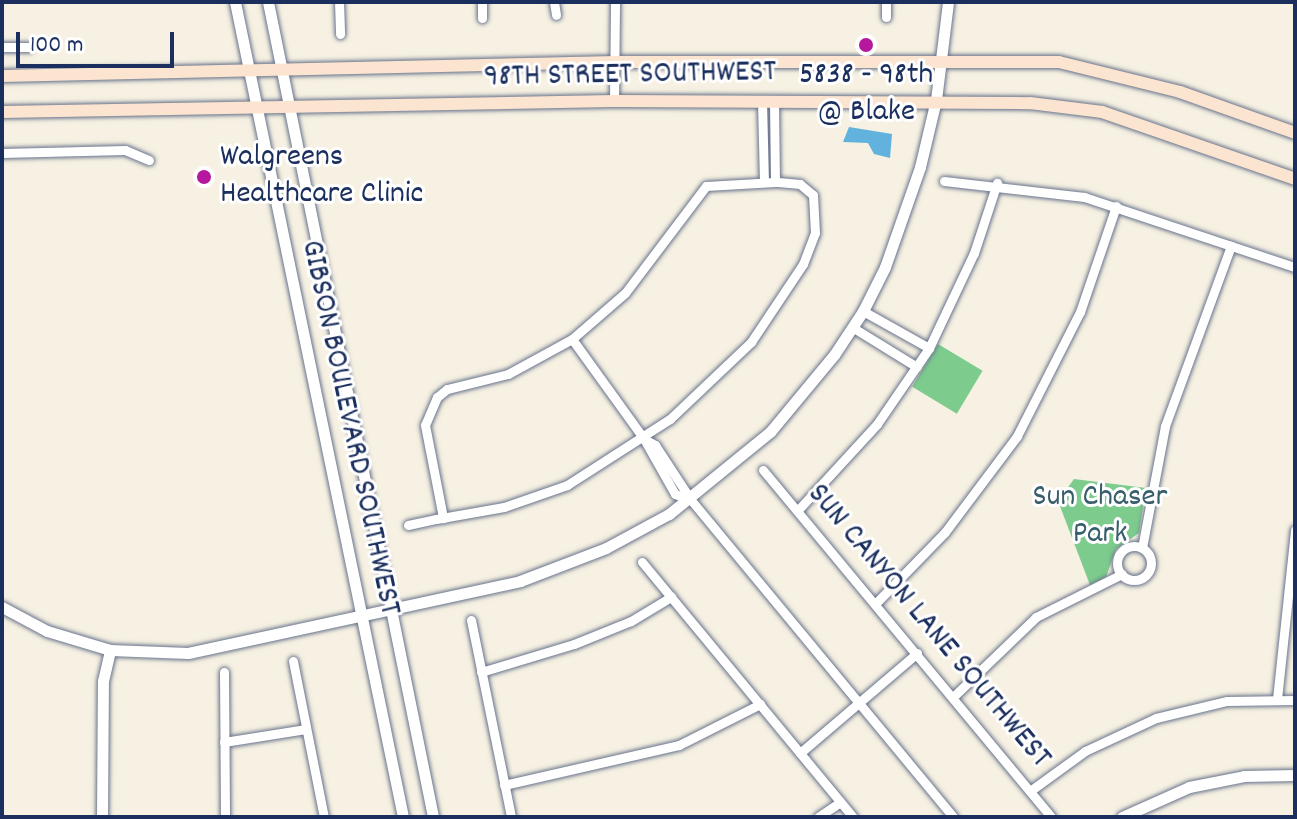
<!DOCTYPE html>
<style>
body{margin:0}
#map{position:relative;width:1297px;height:819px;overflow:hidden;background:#f6f1e2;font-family:Dekko,sans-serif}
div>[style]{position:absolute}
.green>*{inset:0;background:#7dcc8d;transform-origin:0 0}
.water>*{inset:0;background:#61b2dc}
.roads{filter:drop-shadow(0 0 2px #68738c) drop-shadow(0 0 2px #68738c)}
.minor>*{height:9px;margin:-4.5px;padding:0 4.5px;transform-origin:4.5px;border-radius:4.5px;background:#fff}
.minor>.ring{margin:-4.5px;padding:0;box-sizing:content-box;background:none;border:9px solid #fff;border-radius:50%}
.tertiary>*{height:11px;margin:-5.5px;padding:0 5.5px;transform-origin:5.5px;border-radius:5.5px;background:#fff}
.secondary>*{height:12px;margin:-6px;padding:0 6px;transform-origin:6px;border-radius:6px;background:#fce5d0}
.dots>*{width:22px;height:22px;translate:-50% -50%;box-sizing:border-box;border:4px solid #fff;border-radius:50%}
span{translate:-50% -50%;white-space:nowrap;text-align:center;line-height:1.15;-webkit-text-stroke:6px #fff;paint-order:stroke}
.street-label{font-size:32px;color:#1b2f5e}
.poi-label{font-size:32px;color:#1b2f5e}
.left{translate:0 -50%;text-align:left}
.park-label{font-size:32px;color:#385e6c}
.frame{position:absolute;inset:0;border:4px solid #1b2f5e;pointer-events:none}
.scale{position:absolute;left:16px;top:32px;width:158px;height:36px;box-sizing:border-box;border:4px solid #1b2f5e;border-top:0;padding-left:10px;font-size:24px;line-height:28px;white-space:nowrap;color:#1b2f5e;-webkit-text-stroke:6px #fff;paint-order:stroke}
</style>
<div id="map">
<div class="green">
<i style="left:938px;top:344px;width:52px;height:50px;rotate:31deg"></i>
<i style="clip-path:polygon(1074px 479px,1146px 488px,1139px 533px,1116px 549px,1106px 577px,1090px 585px,1058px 501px)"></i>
</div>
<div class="water">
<i style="clip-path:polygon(849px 127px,892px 134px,890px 158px,874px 154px,868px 143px,843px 142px)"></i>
</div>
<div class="roads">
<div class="minor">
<i style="left:339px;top:2px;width:32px;rotate:88deg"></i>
<i style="left:482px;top:2px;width:16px;rotate:90deg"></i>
<i style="left:554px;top:2px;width:13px;rotate:81deg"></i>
<i style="left:886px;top:2px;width:15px;rotate:90deg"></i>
<i style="left:2px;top:47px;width:27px"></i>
<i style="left:614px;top:101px;width:99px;rotate:-89.4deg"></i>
<i style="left:762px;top:101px;width:80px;rotate:88.6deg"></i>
<i style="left:774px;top:101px;width:81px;rotate:89.3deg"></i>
<i style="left:2px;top:153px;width:123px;rotate:-1.4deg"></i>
<i style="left:125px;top:150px;width:26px;rotate:23deg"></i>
<i style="left:944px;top:181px;width:141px;rotate:6.5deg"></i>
<i style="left:1084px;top:197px;width:222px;rotate:18.4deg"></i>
<i style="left:863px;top:311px;width:76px;rotate:29.3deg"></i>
<i style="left:852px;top:327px;width:76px;rotate:31.6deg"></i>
<i style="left:572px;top:339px;width:123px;rotate:54.2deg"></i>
<i style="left:644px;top:439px;width:63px;rotate:60.6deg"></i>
<i style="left:675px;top:494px;width:17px;rotate:21deg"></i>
<i style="left:644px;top:439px;width:13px;rotate:29deg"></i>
<i style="left:655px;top:445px;width:66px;rotate:56.8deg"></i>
<i style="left:691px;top:500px;width:411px;rotate:50.4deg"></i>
<i style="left:763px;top:470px;width:451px;rotate:50.3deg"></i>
<i style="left:798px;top:510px;width:117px;rotate:-47.4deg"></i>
<i style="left:877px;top:424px;width:92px;rotate:-55.6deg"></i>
<i style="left:929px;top:348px;width:105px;rotate:-64.7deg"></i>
<i style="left:974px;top:253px;width:74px;rotate:-71.8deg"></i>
<i style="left:408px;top:525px;width:29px;rotate:-12deg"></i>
<i style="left:436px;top:519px;width:69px;rotate:-10deg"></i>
<i style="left:504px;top:507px;width:67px;rotate:-19.2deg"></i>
<i style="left:567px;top:485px;width:122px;rotate:-32.7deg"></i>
<i style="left:670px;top:419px;width:112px;rotate:-43.5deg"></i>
<i style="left:751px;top:342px;width:94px;rotate:-56.3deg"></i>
<i style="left:803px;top:264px;width:33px;rotate:-69deg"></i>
<i style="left:815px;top:233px;width:38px;rotate:-93deg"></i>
<i style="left:813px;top:195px;width:17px;rotate:-140deg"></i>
<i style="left:800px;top:184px;width:25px;rotate:-175deg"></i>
<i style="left:775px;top:182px;width:69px;rotate:176.7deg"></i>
<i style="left:706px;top:186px;width:134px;rotate:127.1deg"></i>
<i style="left:625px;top:293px;width:70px;rotate:139deg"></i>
<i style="left:572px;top:339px;width:73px;rotate:151.3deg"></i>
<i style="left:508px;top:374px;width:63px;rotate:166.2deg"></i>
<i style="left:447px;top:389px;width:13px;rotate:141deg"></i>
<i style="left:437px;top:397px;width:30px;rotate:113deg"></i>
<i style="left:425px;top:425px;width:95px;rotate:79deg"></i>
<i class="ring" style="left:1117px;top:546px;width:25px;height:25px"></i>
<i style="left:1142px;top:548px;width:124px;rotate:-79.3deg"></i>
<i style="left:1165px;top:426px;width:192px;rotate:-69.9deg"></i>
<i style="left:642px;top:562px;width:331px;rotate:50.4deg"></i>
<i style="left:875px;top:604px;width:100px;rotate:-45.8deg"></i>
<i style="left:945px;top:532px;width:120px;rotate:-53.1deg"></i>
<i style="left:1017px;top:436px;width:139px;rotate:-63.1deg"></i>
<i style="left:1080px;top:312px;width:112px;rotate:-71.2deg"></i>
<i style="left:471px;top:620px;width:201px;rotate:78.5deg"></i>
<i style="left:293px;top:661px;width:159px;rotate:78.8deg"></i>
<i style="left:224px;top:672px;width:145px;rotate:89.6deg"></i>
<i style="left:481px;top:672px;width:97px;rotate:-16.8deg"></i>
<i style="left:574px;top:644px;width:61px;rotate:-22deg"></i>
<i style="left:631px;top:621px;width:47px;rotate:-31deg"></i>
<i style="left:953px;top:697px;width:115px;rotate:-43.9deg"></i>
<i style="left:1036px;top:617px;width:96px;rotate:-26.6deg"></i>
<i style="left:1277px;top:699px;width:170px;rotate:-83.9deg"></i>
<i style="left:224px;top:742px;width:83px;rotate:-9deg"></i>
<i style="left:800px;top:753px;width:154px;rotate:-40.5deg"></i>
<i style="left:504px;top:785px;width:180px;rotate:-12.9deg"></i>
<i style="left:679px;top:745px;width:91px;rotate:-26.8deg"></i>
<i style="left:1030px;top:791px;width:68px;rotate:-36deg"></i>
<i style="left:1085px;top:751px;width:78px;rotate:-24.9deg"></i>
<i style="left:1156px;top:718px;width:73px;rotate:-13.5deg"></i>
<i style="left:1227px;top:701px;width:68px;rotate:-0.8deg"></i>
<i style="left:818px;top:817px;width:27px;rotate:-34deg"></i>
</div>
<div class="tertiary">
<i style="left:235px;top:2px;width:832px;rotate:78.35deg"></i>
<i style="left:268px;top:2px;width:832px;rotate:78.55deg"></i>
<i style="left:2px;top:607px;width:51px;rotate:28.1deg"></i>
<i style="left:47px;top:631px;width:66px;rotate:16.8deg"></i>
<i style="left:110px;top:650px;width:78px;rotate:2.2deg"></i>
<i style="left:188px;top:653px;width:340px;rotate:-12.2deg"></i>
<i style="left:520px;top:581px;width:92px;rotate:-21deg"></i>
<i style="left:606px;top:548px;width:72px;rotate:-28.4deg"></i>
<i style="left:669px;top:514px;width:130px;rotate:-39.1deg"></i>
<i style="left:770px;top:432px;width:100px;rotate:-50.3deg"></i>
<i style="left:834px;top:355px;width:53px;rotate:-56.6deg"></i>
<i style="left:863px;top:311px;width:49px;rotate:-63.4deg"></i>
<i style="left:885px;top:267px;width:106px;rotate:-70.7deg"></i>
<i style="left:920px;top:167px;width:69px;rotate:-76.6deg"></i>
<i style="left:936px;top:100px;width:99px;rotate:-83deg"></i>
<i style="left:102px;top:817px;width:136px;rotate:-89.6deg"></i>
<i style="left:103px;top:681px;width:32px;rotate:-77deg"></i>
<i style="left:1122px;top:817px;width:73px;rotate:-24.1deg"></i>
<i style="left:1189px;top:787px;width:56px;rotate:-11.3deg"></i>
<i style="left:1244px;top:776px;width:51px;rotate:-1.1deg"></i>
</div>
<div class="secondary">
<i style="left:2px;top:76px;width:613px;rotate:-1.31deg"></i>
<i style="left:615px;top:62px;width:444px"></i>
<i style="left:1059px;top:62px;width:125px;rotate:13.9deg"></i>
<i style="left:1180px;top:92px;width:122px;rotate:19.6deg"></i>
<i style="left:2px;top:112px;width:612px;rotate:-1.03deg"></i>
<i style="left:614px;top:101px;width:416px;rotate:0.3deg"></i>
<i style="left:1030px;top:103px;width:73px;rotate:7.1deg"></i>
<i style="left:1102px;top:112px;width:204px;rotate:19.1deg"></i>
</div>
</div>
<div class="dots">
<i style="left:866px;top:45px;background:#b5179e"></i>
<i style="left:204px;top:177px;background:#b5179e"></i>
</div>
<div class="street-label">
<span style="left:630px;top:76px;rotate:-1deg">98TH STREET SOUTHWEST</span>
<span style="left:349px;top:428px;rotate:78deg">GIBSON BOULEVARD SOUTHWEST</span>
<span style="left:928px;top:627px;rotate:50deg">SUN CANYON LANE SOUTHWEST</span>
</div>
<div class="poi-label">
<span style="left:866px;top:95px">5838 - 98th<br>@ Blake</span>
<span class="left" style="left:220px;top:177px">Walgreens<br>Healthcare Clinic</span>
</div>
<div class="park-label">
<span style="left:1100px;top:517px">Sun Chaser<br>Park</span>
</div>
<div class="frame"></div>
<div class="scale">100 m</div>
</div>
